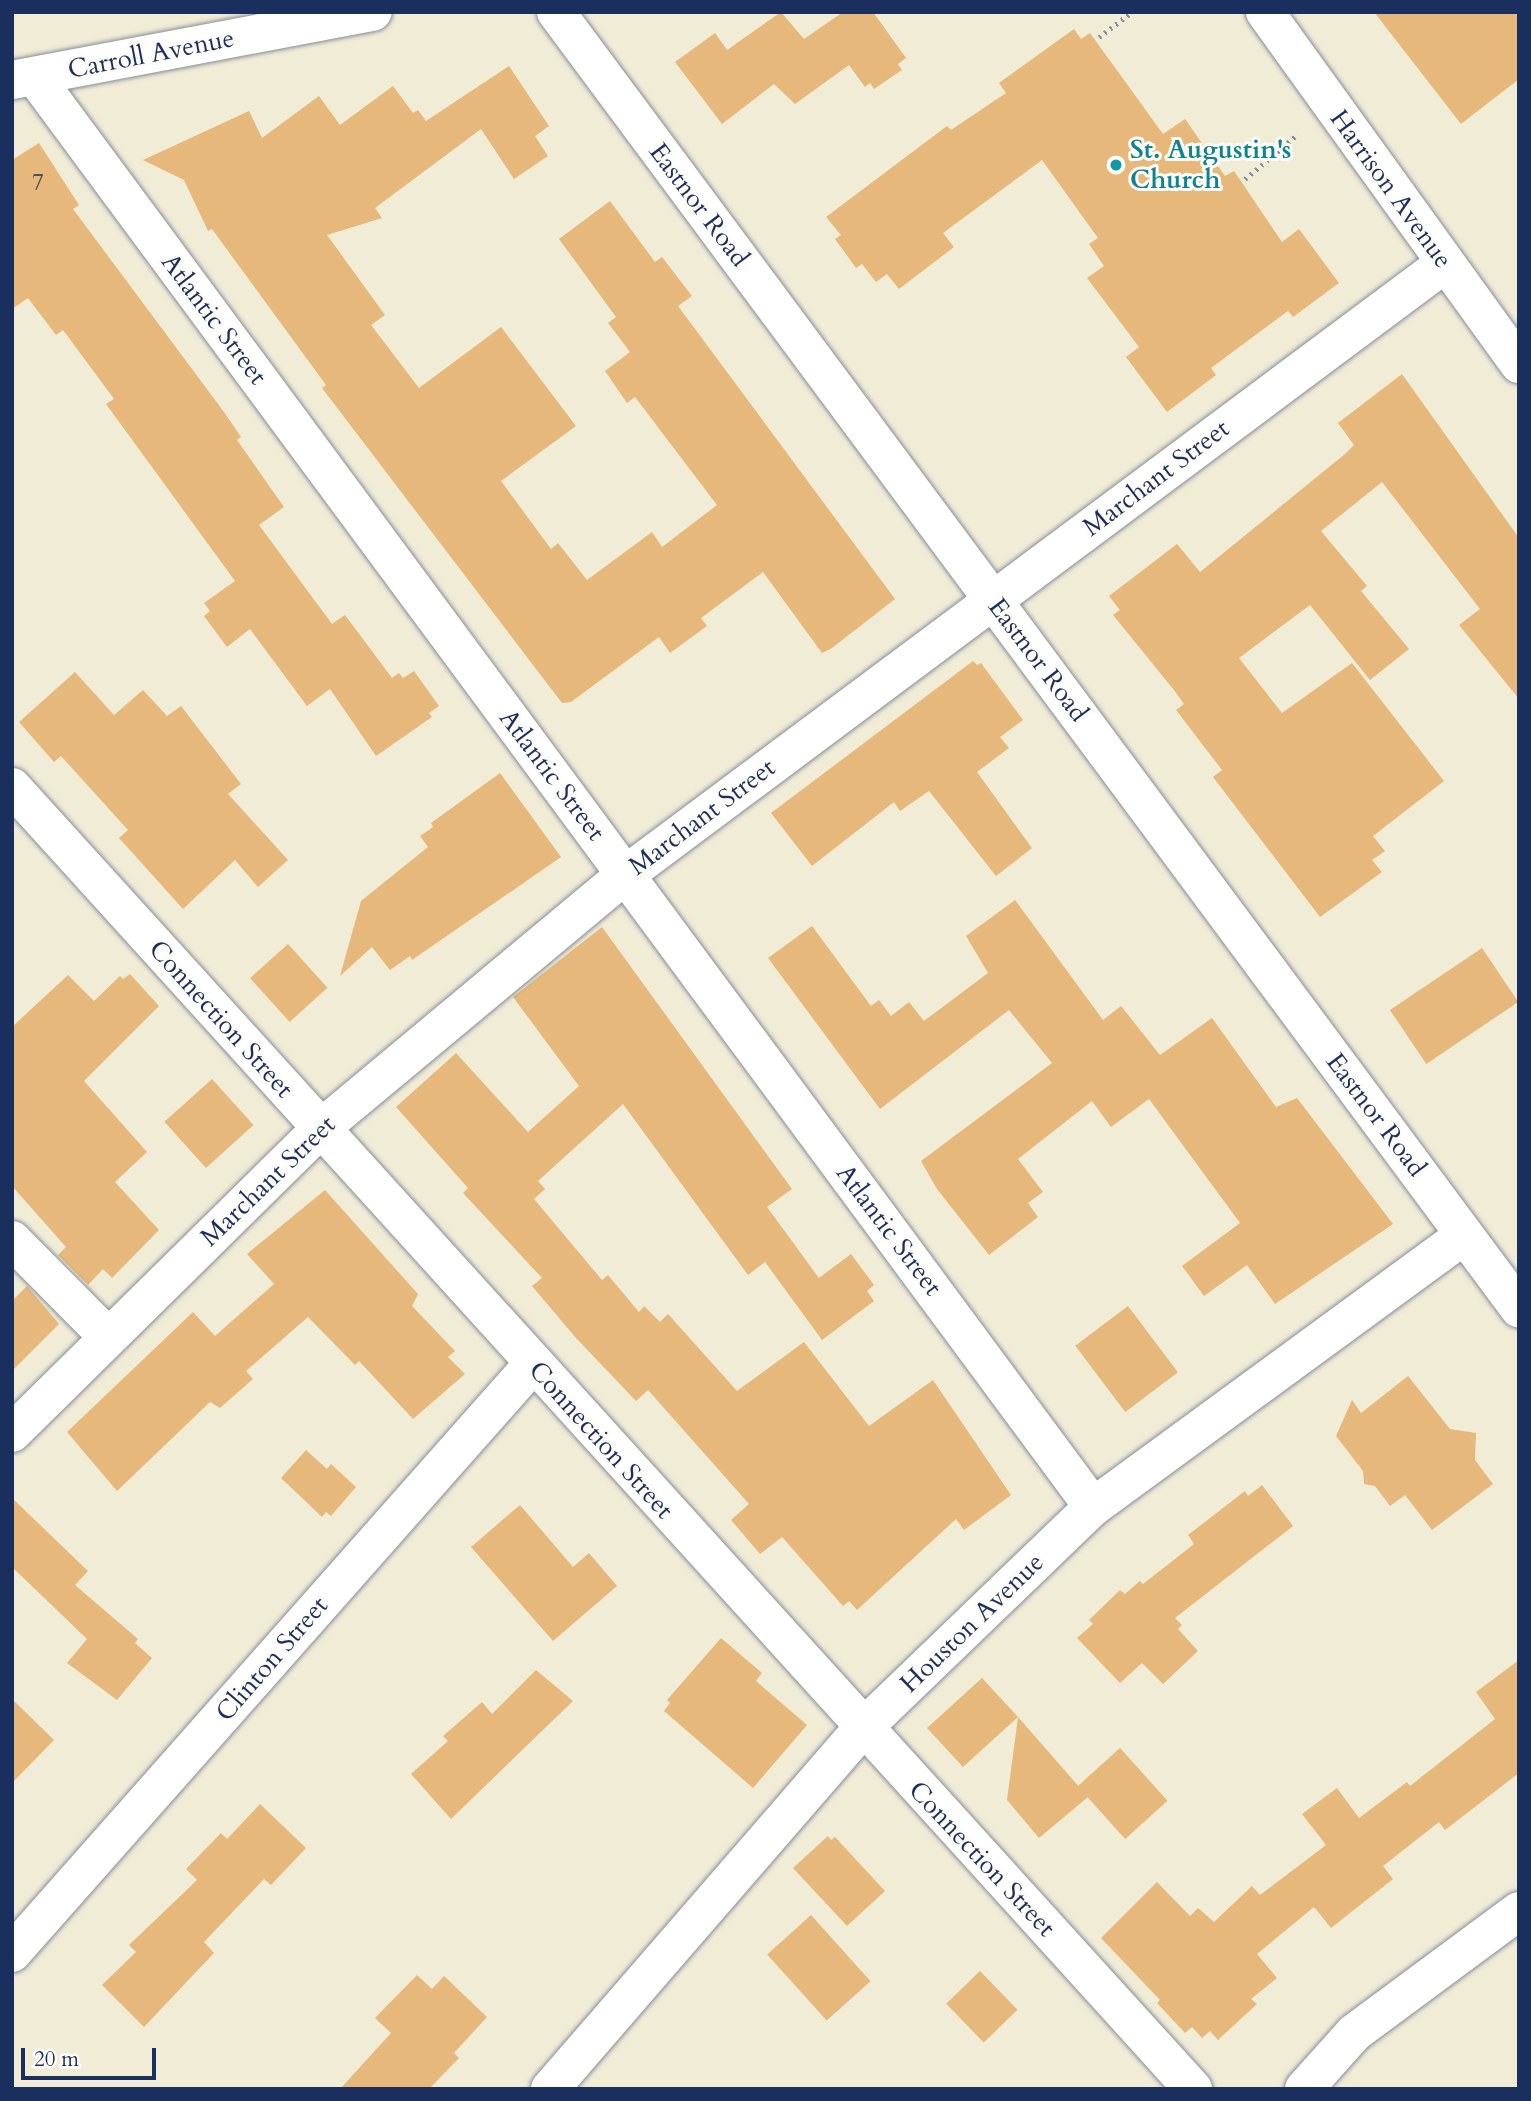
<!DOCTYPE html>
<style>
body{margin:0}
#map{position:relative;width:1531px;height:2101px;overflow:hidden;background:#f1ecd6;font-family:Cardo,serif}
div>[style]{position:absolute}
.building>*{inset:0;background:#e7b87b;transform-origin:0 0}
.path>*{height:4.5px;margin-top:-2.25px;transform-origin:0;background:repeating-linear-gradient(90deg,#868e9a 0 2px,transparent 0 7px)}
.roads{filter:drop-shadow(0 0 2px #868e9a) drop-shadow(0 0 2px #868e9a)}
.minor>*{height:38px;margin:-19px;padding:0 19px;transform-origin:19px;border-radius:19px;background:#fff}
.tertiary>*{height:38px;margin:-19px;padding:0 19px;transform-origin:19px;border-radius:19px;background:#fff}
.secondary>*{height:38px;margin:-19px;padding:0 19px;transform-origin:19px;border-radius:19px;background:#fff}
.dots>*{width:19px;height:19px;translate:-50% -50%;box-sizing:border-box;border:4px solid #fdfcf7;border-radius:50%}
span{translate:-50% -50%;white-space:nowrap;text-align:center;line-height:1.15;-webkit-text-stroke:6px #fdfcf7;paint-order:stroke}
.number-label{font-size:23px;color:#4e5165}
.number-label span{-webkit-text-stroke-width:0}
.street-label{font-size:26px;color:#1b2f5e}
.culture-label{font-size:26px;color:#0d838f;font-weight:700}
.left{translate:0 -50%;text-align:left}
.frame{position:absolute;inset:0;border:14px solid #1b2f5e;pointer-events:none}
.scale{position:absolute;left:21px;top:2048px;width:135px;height:32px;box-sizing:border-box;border:4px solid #1b2f5e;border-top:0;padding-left:9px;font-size:21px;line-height:24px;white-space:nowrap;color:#1b2f5e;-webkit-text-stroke:5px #fdfcf7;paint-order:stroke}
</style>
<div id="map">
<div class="building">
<i style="clip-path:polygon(781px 12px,804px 39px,843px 12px,873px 12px,906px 58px,898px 64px,902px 70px,874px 89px,870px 83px,865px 87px,849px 65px,795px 104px,774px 84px,722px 124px,675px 62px,715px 33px,727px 50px)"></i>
<i style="clip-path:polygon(1374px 12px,1519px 12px,1519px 79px,1461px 124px)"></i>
<i style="clip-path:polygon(1074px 29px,1081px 39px,1090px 33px,1163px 134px,1185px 119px,1225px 176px,1234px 171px,1282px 242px,1299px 229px,1339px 283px,1293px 317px,1288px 311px,1211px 368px,1216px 375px,1167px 412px,1126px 357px,1139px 347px,1087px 278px,1104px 266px,1089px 244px,1098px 238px,1042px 160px,943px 233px,954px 247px,899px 289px,887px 274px,876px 282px,862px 264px,856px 268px,835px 239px,841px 235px,826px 217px,947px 126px,951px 130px,1006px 93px,999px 83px)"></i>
<i style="clip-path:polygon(509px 66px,549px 126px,535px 136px,548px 156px,514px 179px,481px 129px,375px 208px,382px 218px,327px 235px,385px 315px,371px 325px,419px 388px,501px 327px,576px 426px,501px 481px,551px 549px,558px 543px,587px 580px,652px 532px,662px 547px,717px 505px,635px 397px,627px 403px,605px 371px,630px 352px,608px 323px,616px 317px,559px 239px,610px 201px,655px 262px,662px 257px,692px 296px,678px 306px,895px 599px,832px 648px,822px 653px,763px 572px,701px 618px,707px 626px,670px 653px,659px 637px,571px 702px,562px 703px,322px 388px,326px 385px,212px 229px,208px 231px,184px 180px,143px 160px,249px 111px,262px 138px,319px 96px,340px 125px,393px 86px,413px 113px,418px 110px,426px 121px)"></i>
<i style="clip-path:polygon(39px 143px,79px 205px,73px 209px,224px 412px,241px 437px,237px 440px,284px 507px,259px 525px,332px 624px,345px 615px,392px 678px,399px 673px,403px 678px,414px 671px,439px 706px,429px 713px,432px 717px,376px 756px,330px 689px,307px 706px,250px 629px,227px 647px,204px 616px,210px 611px,204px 603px,235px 581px,106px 404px,114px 399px,63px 330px,56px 335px,28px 298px,12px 309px,12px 160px)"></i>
<i style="clip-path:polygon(1402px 374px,1519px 538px,1519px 699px,1459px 625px,1480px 609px,1382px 482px,1321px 531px,1367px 586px,1361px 591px,1409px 649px,1370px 680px,1310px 605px,1239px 658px,1282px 713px,1352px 663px,1444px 781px,1373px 836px,1385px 851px,1372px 860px,1382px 872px,1320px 917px,1213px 777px,1222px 770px,1176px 710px,1184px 704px,1174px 690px,1113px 615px,1120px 610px,1109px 596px,1177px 544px,1200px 572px,1345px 454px,1354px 445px,1338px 423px)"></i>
<i style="clip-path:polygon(973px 661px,977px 665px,981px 663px,1023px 720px,1000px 737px,1009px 748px,977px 772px,1032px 848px,996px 876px,929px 791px,900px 811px,894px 802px,812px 866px,771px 813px)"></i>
<i style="clip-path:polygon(75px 672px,114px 715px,143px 690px,167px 716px,181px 706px,241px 784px,228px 794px,288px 860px,258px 887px,235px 860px,183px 909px,119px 838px,128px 830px,61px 756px,54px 762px,19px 722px)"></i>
<i style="clip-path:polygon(500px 773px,561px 857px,412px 960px,410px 956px,390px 970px,372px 947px,340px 976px,361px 901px,428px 847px,420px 836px,433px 827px,431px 823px)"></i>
<i style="clip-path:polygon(1015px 900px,1103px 1020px,1121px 1006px,1160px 1055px,1212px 1018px,1276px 1107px,1297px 1098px,1393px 1224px,1275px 1304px,1247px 1265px,1204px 1296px,1182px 1266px,1240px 1223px,1149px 1099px,1111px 1127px,1092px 1101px,1018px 1159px,1043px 1192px,1028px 1203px,1038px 1217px,989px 1255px,937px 1189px,921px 1161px,1052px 1063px,1009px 1010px,880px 1109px,768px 958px,812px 926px,871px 1006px,879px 1000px,891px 1016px,909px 1002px,924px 1021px,988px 973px,966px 936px)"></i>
<i style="clip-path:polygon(602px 927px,792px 1189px,767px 1207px,819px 1278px,851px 1254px,874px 1285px,867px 1291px,874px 1301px,822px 1340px,765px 1262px,748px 1275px,623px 1104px,538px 1181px,545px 1189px,534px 1199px,602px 1280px,608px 1275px,639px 1312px,644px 1306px,660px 1322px,668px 1314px,737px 1391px,804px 1342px,869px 1426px,933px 1380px,1011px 1495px,964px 1530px,956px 1519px,857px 1610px,849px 1601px,843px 1606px,782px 1537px,760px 1554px,731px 1520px,749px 1504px,648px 1390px,636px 1401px,576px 1338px,532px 1286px,542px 1278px,463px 1193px,468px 1188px,396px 1107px,456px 1053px,528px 1132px,579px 1086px,513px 997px)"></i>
<i style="left:288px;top:944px;width:59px;height:51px;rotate:48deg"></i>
<i style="left:1482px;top:948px;width:65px;height:111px;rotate:56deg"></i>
<i style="clip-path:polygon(130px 974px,159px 1006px,84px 1081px,147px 1152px,115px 1182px,159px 1230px,112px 1278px,103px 1269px,88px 1285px,58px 1255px,66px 1247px,12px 1186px,12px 1027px,68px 975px,94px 1001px,120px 976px,123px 979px)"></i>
<i style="left:212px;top:1079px;width:62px;height:64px;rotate:48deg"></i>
<i style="clip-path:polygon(325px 1190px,418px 1294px,412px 1306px,455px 1351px,448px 1357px,465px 1374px,413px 1419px,359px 1361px,355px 1365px,308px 1317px,246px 1371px,253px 1379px,220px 1408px,210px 1402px,117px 1491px,67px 1432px,193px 1312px,215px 1336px,274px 1284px,247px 1254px)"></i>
<i style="clip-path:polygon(27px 1286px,59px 1324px,12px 1371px,12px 1301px)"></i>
<i style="left:1128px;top:1306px;width:83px;height:66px;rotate:53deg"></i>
<i style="clip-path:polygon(1408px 1376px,1450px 1429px,1476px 1433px,1475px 1460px,1493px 1484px,1432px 1530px,1405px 1495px,1390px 1506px,1375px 1486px,1364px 1484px,1363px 1471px,1336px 1436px,1352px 1400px,1361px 1413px)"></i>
<i style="clip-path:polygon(306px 1450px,327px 1469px,331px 1464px,356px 1487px,331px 1516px,326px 1512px,322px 1517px,281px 1478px)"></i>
<i style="clip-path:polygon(1262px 1485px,1293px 1526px,1175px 1618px,1182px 1625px,1178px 1629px,1198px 1651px,1163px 1684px,1142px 1663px,1120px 1683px,1077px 1638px,1093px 1624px,1089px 1620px,1120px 1590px,1125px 1594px,1140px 1581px,1143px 1584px,1194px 1544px,1188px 1535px,1245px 1491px,1248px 1496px)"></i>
<i style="clip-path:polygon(12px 1498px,88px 1571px,75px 1585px,138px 1639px,135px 1643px,152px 1658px,117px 1700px,67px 1663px,87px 1639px,12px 1567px)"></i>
<i style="clip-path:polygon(520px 1505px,573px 1567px,589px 1553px,617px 1586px,553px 1641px,471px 1547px)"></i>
<i style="clip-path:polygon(721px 1638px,762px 1673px,756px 1681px,807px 1725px,753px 1788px,664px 1711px,670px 1703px,667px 1700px)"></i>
<i style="clip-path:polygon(1519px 1660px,1519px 1773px,1445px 1830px,1439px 1822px,1383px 1866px,1393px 1879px,1331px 1928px,1314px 1907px,1257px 1954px,1277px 1978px,1251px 1999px,1257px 2004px,1218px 2040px,1210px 2031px,1202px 2038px,1192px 2027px,1185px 2033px,1157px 2003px,1160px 2000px,1101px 1938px,1157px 1882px,1190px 1916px,1198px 1908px,1214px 1922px,1252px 1886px,1260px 1895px,1326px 1845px,1302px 1814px,1337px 1788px,1359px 1818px,1407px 1782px,1410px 1786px,1495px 1719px,1476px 1692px)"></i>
<i style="clip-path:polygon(536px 1670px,573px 1701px,451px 1819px,411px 1774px,448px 1741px,443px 1736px,482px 1702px,492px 1714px)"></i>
<i style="clip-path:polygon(982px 1678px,1018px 1717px,1088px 1797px,1039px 1838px,1007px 1800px,1018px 1717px,963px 1767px,927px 1728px)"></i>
<i style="clip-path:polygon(12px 1699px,54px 1740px,12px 1783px)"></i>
<i style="left:1120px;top:1748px;width:71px;height:57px;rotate:48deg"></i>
<i style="clip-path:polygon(260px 1804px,306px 1848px,271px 1885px,264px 1879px,204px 1942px,214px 1953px,144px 2027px,102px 1985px,136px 1952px,129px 1945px,197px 1880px,186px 1869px,221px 1833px,227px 1839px)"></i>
<i style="clip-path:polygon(828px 1836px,831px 1840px,835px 1837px,885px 1891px,847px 1926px,793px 1868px)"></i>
<i style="left:811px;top:1915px;width:89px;height:59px;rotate:48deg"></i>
<i style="left:980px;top:1971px;width:54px;height:47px;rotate:46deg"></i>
<i style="clip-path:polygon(417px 1975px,432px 1989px,444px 1976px,487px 2017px,454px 2053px,459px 2058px,429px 2089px,340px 2089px,391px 2033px,375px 2018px)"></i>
</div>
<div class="path">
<i style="left:1099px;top:37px;width:41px;rotate:-37.1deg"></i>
<i style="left:1245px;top:179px;width:70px;rotate:-40.3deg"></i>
</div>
<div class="roads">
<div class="minor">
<i style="left:556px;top:12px;width:1615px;rotate:53.39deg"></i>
<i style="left:35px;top:77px;width:1779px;rotate:53.5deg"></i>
<i style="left:12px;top:787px;width:1758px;rotate:47.79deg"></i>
<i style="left:12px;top:1240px;width:135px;rotate:45.3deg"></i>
<i style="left:12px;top:1433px;width:433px;rotate:-44.6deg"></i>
<i style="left:320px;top:1129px;width:397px;rotate:-39.8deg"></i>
<i style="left:625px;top:875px;width:1022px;rotate:-36.72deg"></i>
<i style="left:12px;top:1953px;width:786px;rotate:-48.51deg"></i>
<i style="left:550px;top:2089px;width:476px;rotate:-49.1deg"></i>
<i style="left:862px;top:1729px;width:320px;rotate:-43.9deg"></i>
<i style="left:1093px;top:1507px;width:460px;rotate:-36.2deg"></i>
<i style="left:1304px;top:2089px;width:75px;rotate:-48.2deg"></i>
<i style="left:1354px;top:2033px;width:205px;rotate:-36.5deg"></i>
</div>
<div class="tertiary">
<i style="left:1265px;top:12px;width:434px;rotate:54.2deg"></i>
</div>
<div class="secondary">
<i style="left:12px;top:80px;width:367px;rotate:-10.7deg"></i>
</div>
</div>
<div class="dots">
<i style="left:1116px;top:165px;background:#0f9aa8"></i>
</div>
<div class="number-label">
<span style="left:38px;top:183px">7</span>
</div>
<div class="street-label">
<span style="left:151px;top:54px;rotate:-11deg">Carroll Avenue</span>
<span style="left:1391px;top:189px;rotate:54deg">Harrison Avenue</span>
<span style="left:699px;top:205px;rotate:53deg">Eastnor Road</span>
<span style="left:214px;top:319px;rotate:53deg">Atlantic Street</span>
<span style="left:1156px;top:478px;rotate:-37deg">Marchant Street</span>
<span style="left:1038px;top:660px;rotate:53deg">Eastnor Road</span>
<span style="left:552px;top:775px;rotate:53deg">Atlantic Street</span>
<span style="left:702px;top:817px;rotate:-37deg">Marchant Street</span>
<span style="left:221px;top:1019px;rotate:48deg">Connection Street</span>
<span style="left:1376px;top:1115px;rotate:53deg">Eastnor Road</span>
<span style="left:268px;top:1181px;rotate:-44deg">Marchant Street</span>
<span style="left:889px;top:1230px;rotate:53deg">Atlantic Street</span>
<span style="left:601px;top:1440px;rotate:48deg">Connection Street</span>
<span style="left:972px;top:1623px;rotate:-44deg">Houston Avenue</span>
<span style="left:272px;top:1659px;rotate:-49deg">Clinton Street</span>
<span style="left:982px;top:1859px;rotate:47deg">Connection Street</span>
</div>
<div class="culture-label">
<span class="left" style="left:1130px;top:165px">St. Augustin's<br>Church</span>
</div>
<div class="frame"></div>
<div class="scale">20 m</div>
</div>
